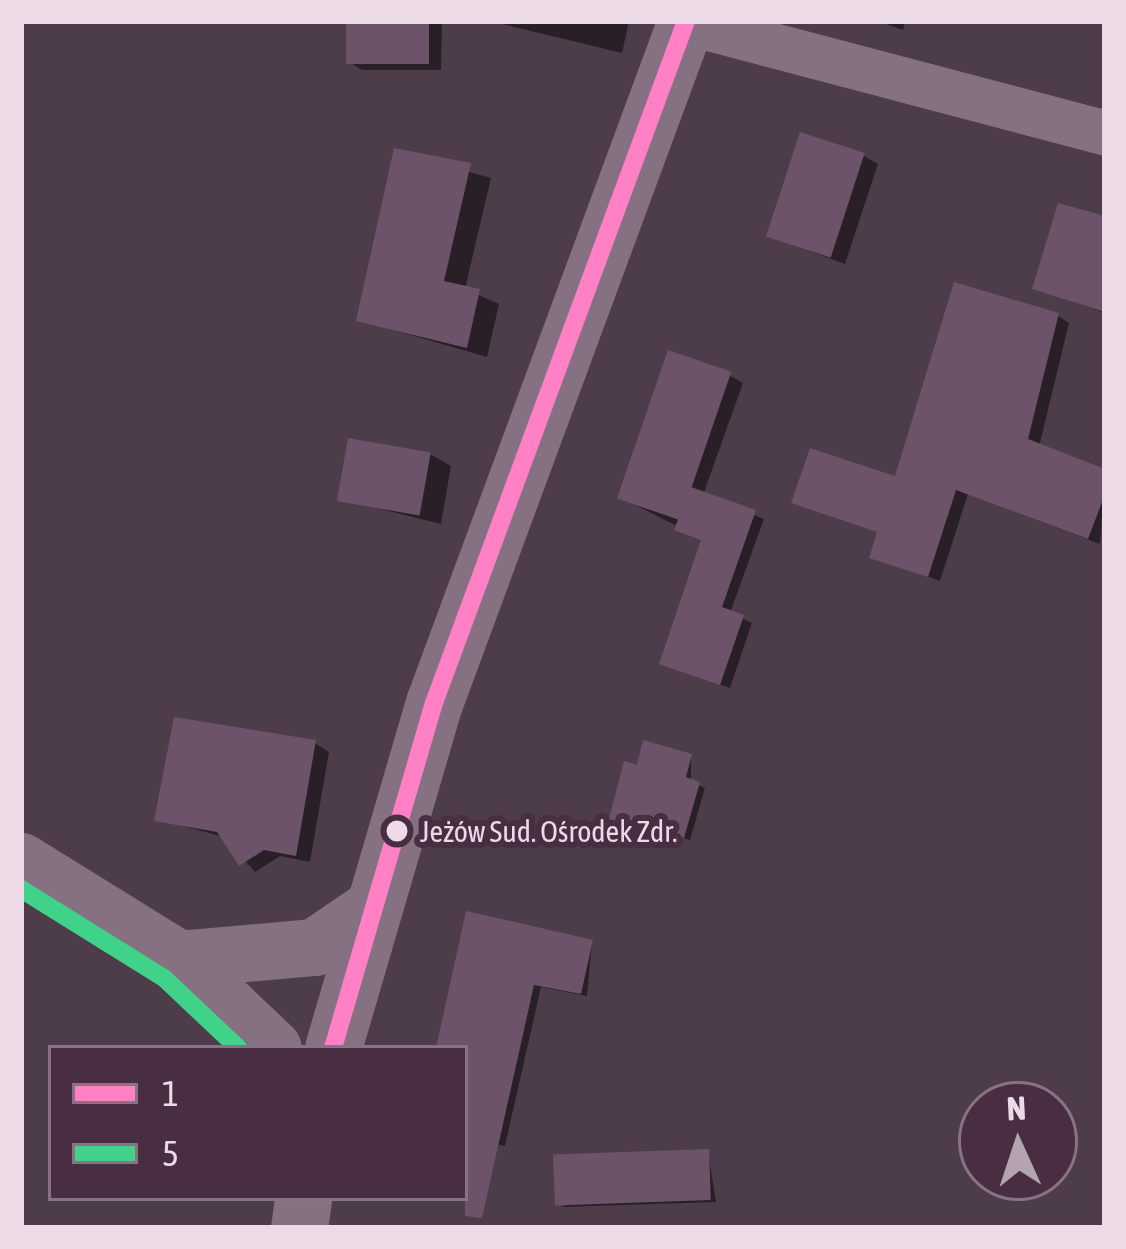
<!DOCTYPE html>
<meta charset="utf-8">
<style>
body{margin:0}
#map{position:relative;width:1126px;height:1249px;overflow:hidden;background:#4d3d4a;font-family:"Asap Condensed",sans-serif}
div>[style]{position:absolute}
.shadow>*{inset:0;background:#0007}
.building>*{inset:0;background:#6d5369;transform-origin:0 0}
.minor>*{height:45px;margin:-22.5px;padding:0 22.5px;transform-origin:22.5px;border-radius:22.5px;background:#857182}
.tertiary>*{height:57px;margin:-28.5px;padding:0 28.5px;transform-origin:28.5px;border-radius:28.5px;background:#857182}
.bus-1>*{height:18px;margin:-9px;padding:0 9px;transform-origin:9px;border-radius:9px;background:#ff80c5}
.bus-2>*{height:18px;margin:-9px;padding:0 9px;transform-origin:9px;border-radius:9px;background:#40d288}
.dots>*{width:33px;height:33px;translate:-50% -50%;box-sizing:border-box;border:6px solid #482d43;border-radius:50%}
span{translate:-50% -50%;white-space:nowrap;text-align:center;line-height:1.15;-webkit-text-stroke:12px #482d43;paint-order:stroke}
.bus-label{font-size:30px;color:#ecdae7}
.left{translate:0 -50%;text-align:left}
.frame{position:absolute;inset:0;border:24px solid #ecdae7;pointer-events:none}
.legend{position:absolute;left:48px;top:1045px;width:420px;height:156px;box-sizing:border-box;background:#482d43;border:3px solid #8a7285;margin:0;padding:15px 21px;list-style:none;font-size:36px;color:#ecdae7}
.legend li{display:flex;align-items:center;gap:24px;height:60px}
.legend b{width:60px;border:3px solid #8a7285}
.north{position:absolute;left:958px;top:1081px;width:120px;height:120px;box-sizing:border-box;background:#482d43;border:3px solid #8a7285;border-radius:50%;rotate:357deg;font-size:33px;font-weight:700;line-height:48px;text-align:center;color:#ecdae7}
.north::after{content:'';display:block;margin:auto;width:42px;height:54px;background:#b4a3b0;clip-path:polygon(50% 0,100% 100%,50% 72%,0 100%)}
</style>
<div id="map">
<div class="shadow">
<i style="clip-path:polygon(348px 21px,442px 21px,441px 70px,362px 70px,349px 62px)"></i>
<i style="clip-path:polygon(489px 21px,629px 21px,622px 53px)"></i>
<i style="clip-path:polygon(877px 21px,905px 21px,903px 30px)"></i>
<i style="clip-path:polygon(397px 152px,491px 178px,465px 289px,499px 304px,487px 357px,359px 320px)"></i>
<i style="clip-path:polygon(864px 156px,878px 164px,845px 264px,769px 236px)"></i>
<i style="clip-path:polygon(1105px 220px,1105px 313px,1035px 288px)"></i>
<i style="clip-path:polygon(1058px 316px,1069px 323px,1039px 447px,1105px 472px,1100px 544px,968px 494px,940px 581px,872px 556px,880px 533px,795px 502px,897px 480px)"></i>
<i style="clip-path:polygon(729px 375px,743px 383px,703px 495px,764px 519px,730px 613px,752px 623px,730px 688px,672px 668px,704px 540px,618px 496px)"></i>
<i style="clip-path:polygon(430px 454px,451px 466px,441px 524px,340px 499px)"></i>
<i style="clip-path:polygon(315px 743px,329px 752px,310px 862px,280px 856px,255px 872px,224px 837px,157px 819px)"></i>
<i style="clip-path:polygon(691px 757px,691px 782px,705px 788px,690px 840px,619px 821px,640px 768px)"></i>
<i style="clip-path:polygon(592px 942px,587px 996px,541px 987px,505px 1146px,465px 1138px,465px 1048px,439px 1048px)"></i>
<i style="clip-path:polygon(708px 1152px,716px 1202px,561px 1207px)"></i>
</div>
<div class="building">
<i style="left:346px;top:21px;width:83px;height:43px"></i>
<i style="left:800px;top:132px;width:68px;height:110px;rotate:18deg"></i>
<i style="clip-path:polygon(394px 148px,471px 163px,444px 281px,480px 289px,467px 348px,356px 321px)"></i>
<i style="clip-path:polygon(1058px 203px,1105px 216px,1105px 312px,1032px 289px)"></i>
<i style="clip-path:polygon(954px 282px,1059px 313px,1028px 439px,1105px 469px,1105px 494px,1088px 539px,956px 490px,928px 577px,869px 558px,877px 532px,791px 503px,810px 448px,895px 476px)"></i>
<i style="left:668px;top:350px;width:67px;height:157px;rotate:19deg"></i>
<i style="left:348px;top:438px;width:84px;height:64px;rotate:10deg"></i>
<i style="clip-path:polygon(691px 487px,756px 510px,722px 607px,744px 615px,720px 685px,659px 664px,701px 540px,674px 530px)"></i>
<i style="clip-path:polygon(174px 717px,316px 740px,296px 856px,264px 850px,239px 866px,217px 832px,154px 821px)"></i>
<i style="clip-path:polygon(643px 740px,692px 754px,686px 777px,700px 782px,684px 838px,609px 819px,624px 761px,637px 765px)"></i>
<i style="clip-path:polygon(466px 911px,593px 940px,581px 994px,534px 985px,482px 1218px,465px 1216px,465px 1048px,436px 1048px)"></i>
<i style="left:709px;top:1149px;width:51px;height:156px;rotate:88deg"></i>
</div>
<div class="minor">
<i style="left:686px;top:22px;width:433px;rotate:14.8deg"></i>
</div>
<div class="tertiary">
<i style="left:21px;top:861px;width:186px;rotate:31.8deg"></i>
<i style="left:179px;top:959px;width:129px;rotate:43.4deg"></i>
<i style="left:179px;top:959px;width:136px;rotate:-5.1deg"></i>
<i style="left:314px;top:947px;width:64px;rotate:-34.2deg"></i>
<i style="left:333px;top:1048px;width:359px;rotate:-73.7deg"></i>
<i style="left:434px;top:703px;width:727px;rotate:-69.72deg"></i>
<i style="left:299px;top:1228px;width:30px;rotate:-82deg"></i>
</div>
<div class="bus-1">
<i style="left:333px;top:1048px;width:359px;rotate:-73.7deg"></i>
<i style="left:434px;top:703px;width:727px;rotate:-69.72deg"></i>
</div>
<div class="bus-2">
<i style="left:21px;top:889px;width:168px;rotate:31.9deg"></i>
<i style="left:164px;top:978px;width:102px;rotate:43.4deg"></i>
</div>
<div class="dots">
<i style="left:397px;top:831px;background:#ecdae7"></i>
</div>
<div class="bus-label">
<span class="left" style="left:420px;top:831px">Jeżów Sud. Ośrodek Zdr.</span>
</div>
<div class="frame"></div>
<ul class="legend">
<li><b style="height:15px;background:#ff80c5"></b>1</li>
<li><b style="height:15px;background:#40d288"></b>5</li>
</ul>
<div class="north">N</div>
</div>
